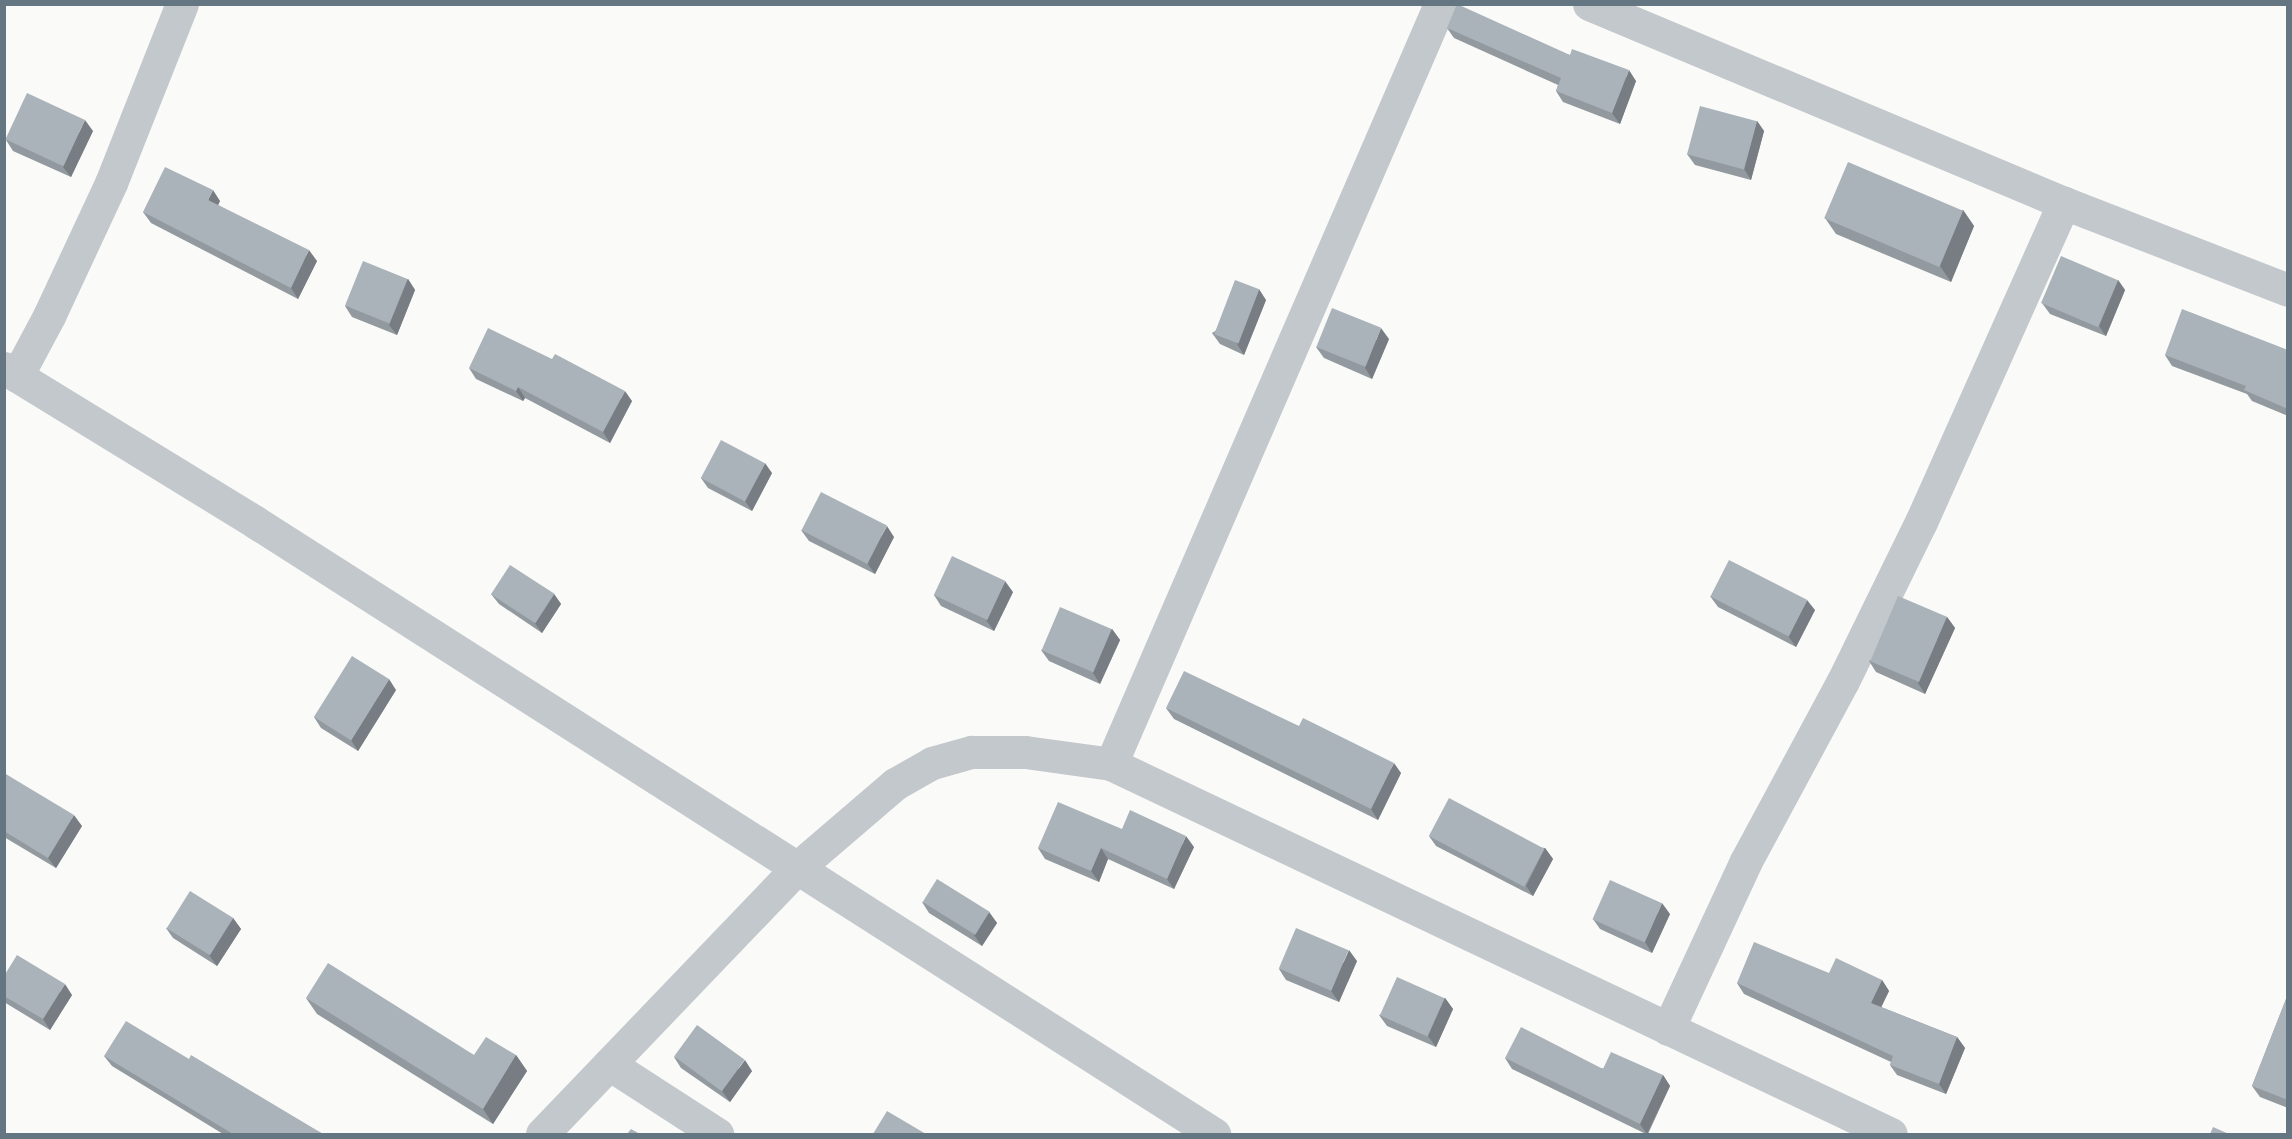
<!DOCTYPE html>
<style>
body{margin:0}
#map{position:relative;width:2292px;height:1139px;overflow:hidden;background:#fafaf8;font-family:Poppins,sans-serif}
div>[style]{position:absolute}
.street>*{height:33px;margin:-16.5px;padding:0 16.5px;transform-origin:16.5px;border-radius:16.5px;background:#c3c8cc}
.wall>*{inset:0;background:#929a9f}
.shaded-wall>*{inset:0;background:#777d82}
.building>*{inset:0;background:#aab3b9;transform-origin:0 0}
span{translate:-50% -50%;white-space:nowrap;text-align:center;line-height:1.15;-webkit-text-stroke:6px #fff;paint-order:stroke}
.frame{position:absolute;inset:0;border:6px solid #657683;pointer-events:none}
</style>
<div id="map">
<div class="street">
<i style="left:1589px;top:4px;width:515px;rotate:22.73deg"></i>
<i style="left:2064px;top:203px;width:240px;rotate:21.2deg"></i>
<i style="left:4px;top:368px;width:294px;rotate:31.5deg"></i>
<i style="left:255px;top:522px;width:1138px;rotate:32.54deg"></i>
<i style="left:17px;top:376px;width:68px;rotate:-61.9deg"></i>
<i style="left:49px;top:316px;width:147px;rotate:-65deg"></i>
<i style="left:111px;top:183px;width:193px;rotate:-68.4deg"></i>
<i style="left:1111px;top:764px;width:828px;rotate:-66.59deg"></i>
<i style="left:1668px;top:1029px;width:185px;rotate:-65.1deg"></i>
<i style="left:1746px;top:861px;width:204px;rotate:-61.7deg"></i>
<i style="left:1843px;top:681px;width:177px;rotate:-63.9deg"></i>
<i style="left:1921px;top:522px;width:350px;rotate:-65.9deg"></i>
<i style="left:609px;top:1064px;width:129px;rotate:32.9deg"></i>
<i style="left:542px;top:1134px;width:368px;rotate:-46.2deg"></i>
<i style="left:797px;top:868px;width:129px;rotate:-40.6deg"></i>
<i style="left:895px;top:784px;width:43px;rotate:-29.6deg"></i>
<i style="left:932px;top:763px;width:41px;rotate:-15.8deg"></i>
<i style="left:971px;top:752px;width:54px"></i>
<i style="left:1025px;top:752px;width:87px;rotate:7.9deg"></i>
<i style="left:1111px;top:764px;width:863px;rotate:25.38deg"></i>
</div>
<div class="wall">
<i style="clip-path:polygon(1447px 28px,1570px 55px,1636px 81px,1620px 124px,1563px 102px,1556px 91px,1558px 85px,1454px 38px)"></i>
<i style="clip-path:polygon(1757px 121px,1764px 131px,1751px 180px,1695px 165px,1687px 154px)"></i>
<i style="clip-path:polygon(93px 131px,71px 177px,13px 151px,6px 140px)"></i>
<i style="clip-path:polygon(220px 201px,218px 205px,317px 261px,298px 299px,151px 223px,143px 212px)"></i>
<i style="clip-path:polygon(1963px 210px,1974px 226px,1951px 282px,1836px 234px,1825px 218px)"></i>
<i style="clip-path:polygon(408px 279px,415px 290px,397px 335px,352px 317px,345px 306px)"></i>
<i style="clip-path:polygon(2118px 280px,2125px 290px,2106px 336px,2050px 314px,2042px 303px)"></i>
<i style="clip-path:polygon(1266px 300px,1244px 355px,1220px 344px,1212px 333px)"></i>
<i style="clip-path:polygon(1389px 339px,1372px 379px,1324px 358px,1316px 347px)"></i>
<i style="clip-path:polygon(2288px 350px,2288px 416px,2252px 401px,2247px 394px,2172px 366px,2165px 355px)"></i>
<i style="clip-path:polygon(469px 368px,632px 401px,610px 443px,525px 398px,523px 401px,476px 379px)"></i>
<i style="clip-path:polygon(772px 473px,752px 511px,708px 488px,701px 478px)"></i>
<i style="clip-path:polygon(801px 530px,894px 537px,875px 574px,809px 541px)"></i>
<i style="clip-path:polygon(1013px 592px,994px 631px,941px 606px,934px 595px)"></i>
<i style="clip-path:polygon(491px 594px,554px 594px,561px 604px,542px 633px,499px 604px)"></i>
<i style="clip-path:polygon(1710px 596px,1815px 610px,1796px 647px,1718px 607px)"></i>
<i style="clip-path:polygon(1947px 617px,1955px 628px,1925px 694px,1876px 672px,1869px 661px)"></i>
<i style="clip-path:polygon(1112px 629px,1120px 640px,1100px 684px,1049px 661px,1041px 650px)"></i>
<i style="clip-path:polygon(396px 690px,358px 751px,321px 728px,314px 717px)"></i>
<i style="clip-path:polygon(1166px 708px,1299px 726px,1401px 773px,1378px 820px,1174px 719px)"></i>
<i style="clip-path:polygon(4px 773px,82px 826px,56px 868px,4px 837px)"></i>
<i style="clip-path:polygon(1122px 829px,1194px 847px,1174px 889px,1108px 859px,1099px 882px,1045px 859px,1038px 848px)"></i>
<i style="clip-path:polygon(1429px 836px,1545px 848px,1553px 859px,1533px 896px,1436px 846px)"></i>
<i style="clip-path:polygon(922px 902px,989px 912px,997px 923px,982px 946px,929px 913px)"></i>
<i style="clip-path:polygon(1670px 914px,1652px 953px,1600px 929px,1593px 919px)"></i>
<i style="clip-path:polygon(233px 918px,241px 929px,217px 966px,173px 938px,166px 928px)"></i>
<i style="clip-path:polygon(1357px 961px,1339px 1002px,1286px 980px,1279px 969px)"></i>
<i style="clip-path:polygon(1829px 973px,1882px 980px,1889px 991px,1881px 1007px,1957px 1037px,1965px 1048px,1946px 1094px,1897px 1075px,1890px 1065px,1891px 1062px,1744px 994px,1737px 983px)"></i>
<i style="clip-path:polygon(4px 976px,72px 995px,50px 1030px,4px 1002px)"></i>
<i style="clip-path:polygon(2288px 994px,2288px 1108px,2260px 1097px,2252px 1086px)"></i>
<i style="clip-path:polygon(306px 998px,474px 1055px,516px 1055px,527px 1071px,493px 1124px,317px 1014px)"></i>
<i style="clip-path:polygon(1445px 998px,1453px 1009px,1436px 1047px,1387px 1026px,1379px 1015px)"></i>
<i style="clip-path:polygon(104px 1056px,189px 1059px,323px 1134px,223px 1134px,112px 1066px)"></i>
<i style="clip-path:polygon(674px 1057px,752px 1071px,730px 1102px,681px 1068px)"></i>
<i style="clip-path:polygon(1505px 1058px,1663px 1075px,1670px 1086px,1648px 1134px,1646px 1134px,1512px 1069px)"></i>
</div>
<div class="shaded-wall">
<i style="clip-path:polygon(1629px 70px,1636px 81px,1620px 124px,1612px 113px)"></i>
<i style="clip-path:polygon(85px 120px,93px 131px,71px 177px,63px 167px)"></i>
<i style="clip-path:polygon(1757px 121px,1764px 131px,1751px 180px,1744px 169px)"></i>
<i style="clip-path:polygon(213px 190px,220px 201px,215px 211px,208px 200px)"></i>
<i style="clip-path:polygon(1963px 210px,1974px 226px,1951px 282px,1940px 266px)"></i>
<i style="clip-path:polygon(309px 250px,317px 261px,298px 299px,291px 288px)"></i>
<i style="clip-path:polygon(408px 279px,415px 290px,397px 335px,389px 325px)"></i>
<i style="clip-path:polygon(2118px 280px,2125px 290px,2106px 336px,2099px 326px)"></i>
<i style="clip-path:polygon(1259px 289px,1266px 300px,1244px 355px,1237px 344px)"></i>
<i style="clip-path:polygon(1381px 328px,1389px 339px,1372px 379px,1365px 368px)"></i>
<i style="clip-path:polygon(518px 387px,525px 398px,523px 401px,516px 391px)"></i>
<i style="clip-path:polygon(625px 391px,632px 401px,610px 443px,603px 432px)"></i>
<i style="clip-path:polygon(765px 463px,772px 473px,752px 511px,745px 501px)"></i>
<i style="clip-path:polygon(887px 526px,894px 537px,875px 574px,867px 563px)"></i>
<i style="clip-path:polygon(1005px 581px,1013px 592px,994px 631px,986px 620px)"></i>
<i style="clip-path:polygon(554px 594px,561px 604px,542px 633px,534px 622px)"></i>
<i style="clip-path:polygon(1807px 600px,1815px 610px,1796px 647px,1788px 636px)"></i>
<i style="clip-path:polygon(1947px 617px,1955px 628px,1925px 694px,1918px 683px)"></i>
<i style="clip-path:polygon(1112px 629px,1120px 640px,1100px 684px,1093px 673px)"></i>
<i style="clip-path:polygon(389px 679px,396px 690px,358px 751px,351px 740px)"></i>
<i style="clip-path:polygon(1394px 763px,1401px 773px,1378px 820px,1371px 809px)"></i>
<i style="clip-path:polygon(74px 815px,82px 826px,56px 868px,48px 858px)"></i>
<i style="clip-path:polygon(1186px 836px,1194px 847px,1174px 889px,1167px 879px)"></i>
<i style="clip-path:polygon(1101px 848px,1108px 859px,1099px 882px,1091px 871px)"></i>
<i style="clip-path:polygon(1545px 848px,1553px 859px,1533px 896px,1526px 886px)"></i>
<i style="clip-path:polygon(1662px 903px,1670px 914px,1652px 953px,1645px 942px)"></i>
<i style="clip-path:polygon(989px 912px,997px 923px,982px 946px,974px 935px)"></i>
<i style="clip-path:polygon(233px 918px,241px 929px,217px 966px,209px 955px)"></i>
<i style="clip-path:polygon(1349px 950px,1357px 961px,1339px 1002px,1331px 991px)"></i>
<i style="clip-path:polygon(1882px 980px,1889px 991px,1878px 1014px,1871px 1003px)"></i>
<i style="clip-path:polygon(65px 984px,72px 995px,50px 1030px,43px 1019px)"></i>
<i style="clip-path:polygon(1445px 998px,1453px 1009px,1436px 1047px,1428px 1036px)"></i>
<i style="clip-path:polygon(1957px 1037px,1965px 1048px,1946px 1094px,1939px 1084px)"></i>
<i style="clip-path:polygon(516px 1055px,527px 1071px,493px 1124px,483px 1109px)"></i>
<i style="clip-path:polygon(745px 1060px,752px 1071px,730px 1102px,722px 1091px)"></i>
<i style="clip-path:polygon(1663px 1075px,1670px 1086px,1647px 1134px,1640px 1124px)"></i>
</div>
<div class="building">
<i style="clip-path:polygon(1457px 4px,1570px 55px,1572px 49px,1629px 70px,1612px 113px,1556px 91px,1561px 78px,1447px 28px)"></i>
<i style="left:27px;top:93px;width:64px;height:51px;rotate:25deg"></i>
<i style="left:1700px;top:106px;width:59px;height:50px;rotate:15deg"></i>
<i style="left:1848px;top:162px;width:125px;height:61px;rotate:23deg"></i>
<i style="clip-path:polygon(165px 167px,213px 190px,208px 200px,309px 250px,291px 288px,143px 212px)"></i>
<i style="left:2061px;top:256px;width:62px;height:51px;rotate:23deg"></i>
<i style="left:363px;top:261px;width:48px;height:48px;rotate:22deg"></i>
<i style="left:1235px;top:280px;width:26px;height:58px;rotate:21deg"></i>
<i style="left:1332px;top:308px;width:53px;height:42px;rotate:22deg"></i>
<i style="clip-path:polygon(2182px 309px,2288px 350px,2288px 409px,2244px 390px,2246px 386px,2165px 355px)"></i>
<i style="clip-path:polygon(488px 328px,552px 359px,555px 354px,625px 391px,603px 432px,518px 387px,516px 391px,469px 368px)"></i>
<i style="left:721px;top:440px;width:50px;height:43px;rotate:28deg"></i>
<i style="left:821px;top:492px;width:74px;height:43px;rotate:27deg"></i>
<i style="left:952px;top:556px;width:59px;height:43px;rotate:25deg"></i>
<i style="left:1729px;top:560px;width:88px;height:41px;rotate:27deg"></i>
<i style="left:510px;top:565px;width:53px;height:35px;rotate:33deg"></i>
<i style="left:1898px;top:596px;width:53px;height:71px;rotate:23deg"></i>
<i style="left:1060px;top:607px;width:56px;height:47px;rotate:23deg"></i>
<i style="left:352px;top:656px;width:44px;height:72px;rotate:32deg"></i>
<i style="clip-path:polygon(1184px 671px,1299px 726px,1303px 718px,1394px 763px,1371px 809px,1166px 708px)"></i>
<i style="clip-path:polygon(4px 773px,74px 815px,48px 858px,4px 831px)"></i>
<i style="left:1449px;top:798px;width:108px;height:43px;rotate:28deg"></i>
<i style="clip-path:polygon(1058px 802px,1122px 829px,1130px 810px,1186px 836px,1167px 879px,1101px 848px,1091px 871px,1038px 848px)"></i>
<i style="left:937px;top:879px;width:62px;height:27px;rotate:32deg"></i>
<i style="left:1610px;top:880px;width:57px;height:43px;rotate:24deg"></i>
<i style="left:190px;top:891px;width:51px;height:44px;rotate:32deg"></i>
<i style="left:1296px;top:928px;width:57px;height:44px;rotate:23deg"></i>
<i style="clip-path:polygon(1754px 942px,1829px 973px,1836px 958px,1882px 980px,1871px 1003px,1957px 1037px,1939px 1084px,1890px 1065px,1893px 1056px,1737px 983px)"></i>
<i style="clip-path:polygon(17px 955px,65px 984px,43px 1019px,4px 996px,4px 976px)"></i>
<i style="clip-path:polygon(328px 963px,474px 1055px,486px 1037px,516px 1055px,483px 1109px,306px 998px)"></i>
<i style="left:1397px;top:977px;width:52px;height:42px;rotate:24deg"></i>
<i style="clip-path:polygon(2288px 994px,2288px 1100px,2252px 1086px)"></i>
<i style="clip-path:polygon(126px 1021px,189px 1059px,191px 1055px,323px 1134px,233px 1134px,104px 1056px)"></i>
<i style="left:697px;top:1025px;width:59px;height:39px;rotate:36deg"></i>
<i style="clip-path:polygon(1521px 1027px,1603px 1069px,1611px 1052px,1663px 1075px,1640px 1124px,1505px 1058px)"></i>
<i style="clip-path:polygon(887px 1111px,926px 1134px,873px 1134px)"></i>
<i style="clip-path:polygon(2213px 1127px,2229px 1134px,2210px 1134px)"></i>
<i style="clip-path:polygon(631px 1129px,640px 1134px,627px 1134px)"></i>
</div>
<div class="frame"></div>
</div>
